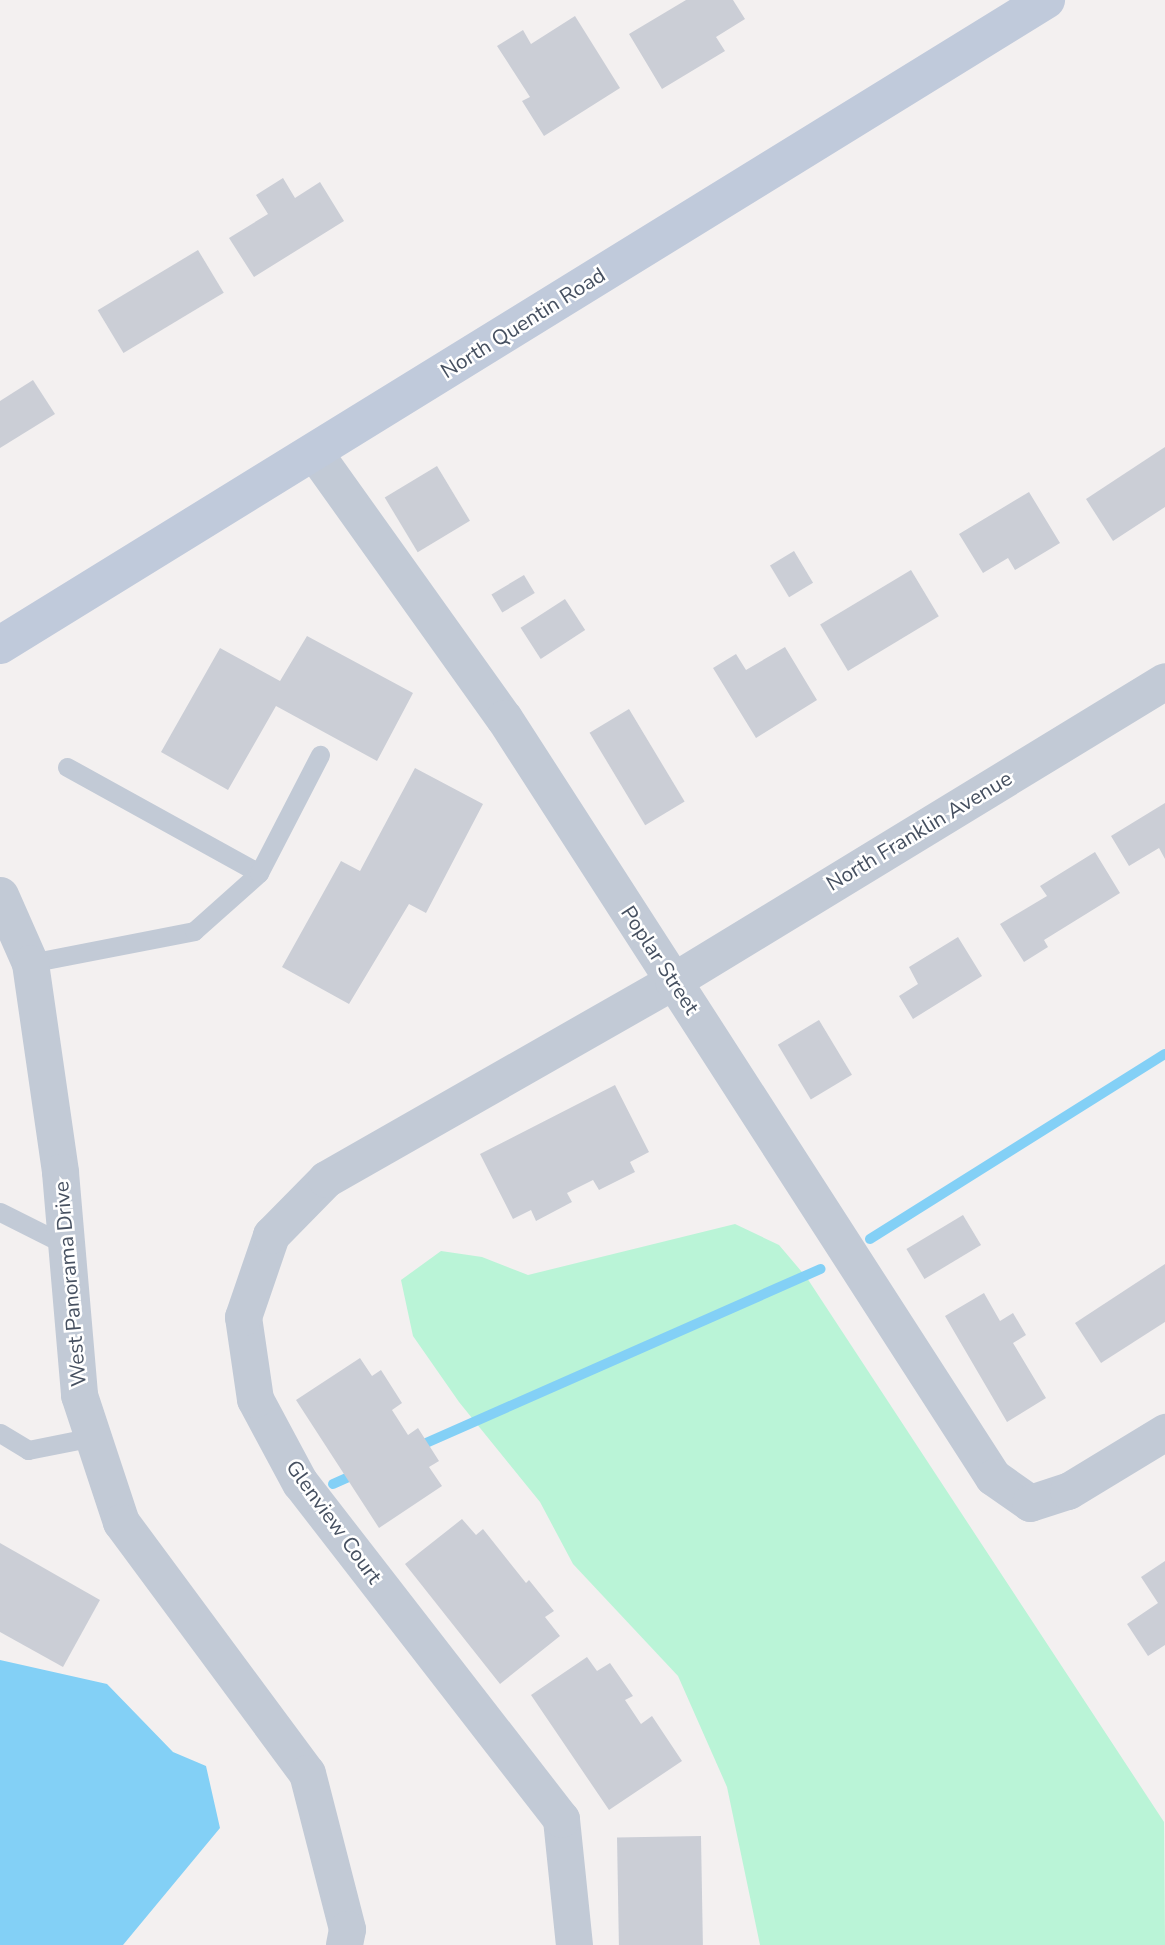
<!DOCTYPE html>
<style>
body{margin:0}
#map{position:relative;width:1165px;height:1945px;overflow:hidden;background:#f3f0f0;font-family:"Nunito Sans",sans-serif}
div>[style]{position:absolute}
.green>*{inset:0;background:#baf4d7}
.water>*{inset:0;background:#83d0f6}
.stream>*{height:10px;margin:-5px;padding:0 5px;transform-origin:5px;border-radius:5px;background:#83d0f6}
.building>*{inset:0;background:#cbced6;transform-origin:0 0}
.lane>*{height:19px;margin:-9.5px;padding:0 9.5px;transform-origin:9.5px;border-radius:9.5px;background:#c2cad6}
.street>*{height:37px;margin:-18.5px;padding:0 18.5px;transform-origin:18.5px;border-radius:18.5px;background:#c2cad6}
.secondary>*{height:38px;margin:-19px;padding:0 19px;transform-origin:19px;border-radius:19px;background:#c0cadb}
span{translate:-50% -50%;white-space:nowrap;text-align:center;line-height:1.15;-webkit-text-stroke:5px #fff;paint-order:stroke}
.street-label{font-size:21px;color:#465060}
</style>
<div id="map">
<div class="green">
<i style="clip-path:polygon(735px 1224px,779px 1245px,807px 1278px,1164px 1822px,1165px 1945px,760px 1945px,727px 1787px,678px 1676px,573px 1564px,540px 1502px,459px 1402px,413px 1336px,401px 1280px,441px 1251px,482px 1257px,528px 1275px)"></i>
</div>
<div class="water">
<i style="clip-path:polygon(0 1660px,107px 1684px,173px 1752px,206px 1766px,220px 1828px,123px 1945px,0 1945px)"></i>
</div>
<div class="stream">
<i style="left:870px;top:1239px;width:348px;rotate:-32.1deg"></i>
<i style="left:417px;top:1447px;width:441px;rotate:-23.8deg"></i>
<i style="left:333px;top:1484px;width:27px;rotate:-24deg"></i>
</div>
<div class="building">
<i style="clip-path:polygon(686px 0,733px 0,745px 19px,716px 37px,725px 51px,662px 89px,629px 34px)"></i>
<i style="clip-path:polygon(575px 16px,620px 88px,544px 136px,522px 101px,530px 97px,497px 46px,523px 30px,531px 44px)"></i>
<i style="clip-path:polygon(283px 178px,295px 198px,320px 182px,344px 221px,254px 277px,229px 238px,268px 214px,256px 195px)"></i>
<i style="left:198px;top:250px;width:50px;height:117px;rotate:59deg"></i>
<i style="clip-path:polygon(33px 380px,55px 414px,0 448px,0 401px)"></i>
<i style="clip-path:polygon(1165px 447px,1165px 507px,1113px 541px,1086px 499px)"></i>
<i style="left:437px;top:466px;width:64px;height:61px;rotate:59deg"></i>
<i style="clip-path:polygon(1029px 492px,1060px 543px,1015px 570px,1008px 558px,983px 573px,959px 534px)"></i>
<i style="left:794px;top:551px;width:37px;height:28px;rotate:59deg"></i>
<i style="left:911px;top:570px;width:54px;height:106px;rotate:59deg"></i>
<i style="left:524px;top:575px;width:21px;height:38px;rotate:59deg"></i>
<i style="left:565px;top:599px;width:37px;height:53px;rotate:57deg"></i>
<i style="clip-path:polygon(307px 636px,413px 693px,377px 761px,276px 706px,228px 790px,161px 752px,220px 648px,280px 681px)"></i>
<i style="clip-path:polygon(785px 647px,817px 700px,756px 738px,713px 668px,736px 654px,746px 670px)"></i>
<i style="left:629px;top:709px;width:108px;height:46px;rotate:59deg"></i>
<i style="clip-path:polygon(415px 768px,483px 804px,426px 913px,409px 904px,349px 1004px,282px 967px,341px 861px,360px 871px)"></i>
<i style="clip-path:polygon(1165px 803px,1165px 859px,1159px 848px,1129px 866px,1111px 836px)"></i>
<i style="clip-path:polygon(1095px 852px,1120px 893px,1044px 940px,1048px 947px,1024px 962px,1000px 924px,1047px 896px,1040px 886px)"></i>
<i style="clip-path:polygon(958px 937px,982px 976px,913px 1019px,899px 996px,918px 984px,909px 967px)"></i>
<i style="left:819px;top:1020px;width:64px;height:48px;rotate:59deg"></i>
<i style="clip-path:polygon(615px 1085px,649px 1152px,630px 1162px,635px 1172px,599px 1190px,593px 1180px,567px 1193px,572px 1202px,536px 1221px,531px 1210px,513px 1219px,480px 1154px)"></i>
<i style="left:963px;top:1215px;width:35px;height:66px;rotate:59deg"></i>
<i style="clip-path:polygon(1165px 1264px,1165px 1322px,1101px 1363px,1075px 1323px)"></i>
<i style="clip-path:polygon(984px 1293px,1000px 1321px,1013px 1313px,1026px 1335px,1013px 1343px,1046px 1398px,1007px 1422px,945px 1316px)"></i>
<i style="clip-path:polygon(360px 1358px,372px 1376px,381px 1370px,402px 1403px,392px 1410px,408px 1435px,418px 1428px,439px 1461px,429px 1467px,442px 1486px,379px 1528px,296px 1400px)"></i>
<i style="clip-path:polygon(462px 1519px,476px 1535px,483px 1529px,526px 1583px,529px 1580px,554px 1611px,545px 1617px,560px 1636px,500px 1684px,405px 1564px)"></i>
<i style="clip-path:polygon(0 1543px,100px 1600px,63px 1667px,0 1632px)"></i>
<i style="clip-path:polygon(1165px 1561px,1165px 1645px,1148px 1656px,1127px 1624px,1158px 1603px,1141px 1577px)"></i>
<i style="clip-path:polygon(587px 1657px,597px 1671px,610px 1663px,633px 1696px,625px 1700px,641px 1724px,652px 1716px,682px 1761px,609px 1810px,531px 1695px)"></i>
<i style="left:701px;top:1836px;width:109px;height:84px;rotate:89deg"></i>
</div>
<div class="lane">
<i style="left:67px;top:767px;width:219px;rotate:28.9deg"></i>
<i style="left:30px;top:963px;width:167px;rotate:-11deg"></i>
<i style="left:194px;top:931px;width:87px;rotate:-41.7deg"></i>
<i style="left:259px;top:873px;width:133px;rotate:-62.7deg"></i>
<i style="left:0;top:1212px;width:72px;rotate:26.6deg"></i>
<i style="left:0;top:1433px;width:33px;rotate:31deg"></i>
<i style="left:28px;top:1450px;width:66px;rotate:-11.3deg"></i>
</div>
<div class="street">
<i style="left:314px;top:452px;width:327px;rotate:54.5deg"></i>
<i style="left:504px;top:718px;width:903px;rotate:57.21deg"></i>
<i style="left:993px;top:1477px;width:45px;rotate:35.1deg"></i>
<i style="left:1030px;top:1503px;width:40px;rotate:-18deg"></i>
<i style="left:1068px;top:1491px;width:114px;rotate:-31.3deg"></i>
<i style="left:0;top:895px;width:74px;rotate:66.2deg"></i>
<i style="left:30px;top:963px;width:211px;rotate:81.8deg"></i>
<i style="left:60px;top:1172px;width:224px;rotate:85.1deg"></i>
<i style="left:79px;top:1395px;width:134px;rotate:71.7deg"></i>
<i style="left:121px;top:1522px;width:312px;rotate:53.5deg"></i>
<i style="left:307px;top:1773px;width:161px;rotate:75.6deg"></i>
<i style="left:347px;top:1929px;width:16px;rotate:101deg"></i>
<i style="left:574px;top:1945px;width:127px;rotate:-95.9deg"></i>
<i style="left:561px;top:1819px;width:425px;rotate:-127.8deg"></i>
<i style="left:300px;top:1483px;width:95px;rotate:-118.2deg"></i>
<i style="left:255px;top:1399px;width:83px;rotate:-98.3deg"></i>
<i style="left:243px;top:1317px;width:87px;rotate:-71.1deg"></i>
<i style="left:271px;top:1235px;width:78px;rotate:-45.5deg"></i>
<i style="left:326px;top:1179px;width:400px;rotate:-29.7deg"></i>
<i style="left:673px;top:981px;width:576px;rotate:-31.37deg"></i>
</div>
<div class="secondary">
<i style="left:0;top:645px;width:1229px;rotate:-31.66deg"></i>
</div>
<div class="street-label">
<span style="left:523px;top:323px;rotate:-32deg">North Quentin Road</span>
<span style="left:919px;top:831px;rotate:-31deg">North Franklin Avenue</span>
<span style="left:660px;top:960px;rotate:57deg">Poplar Street</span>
<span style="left:70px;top:1284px;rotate:-95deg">West Panorama Drive</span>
<span style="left:334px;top:1522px;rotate:54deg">Glenview Court</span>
</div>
</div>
